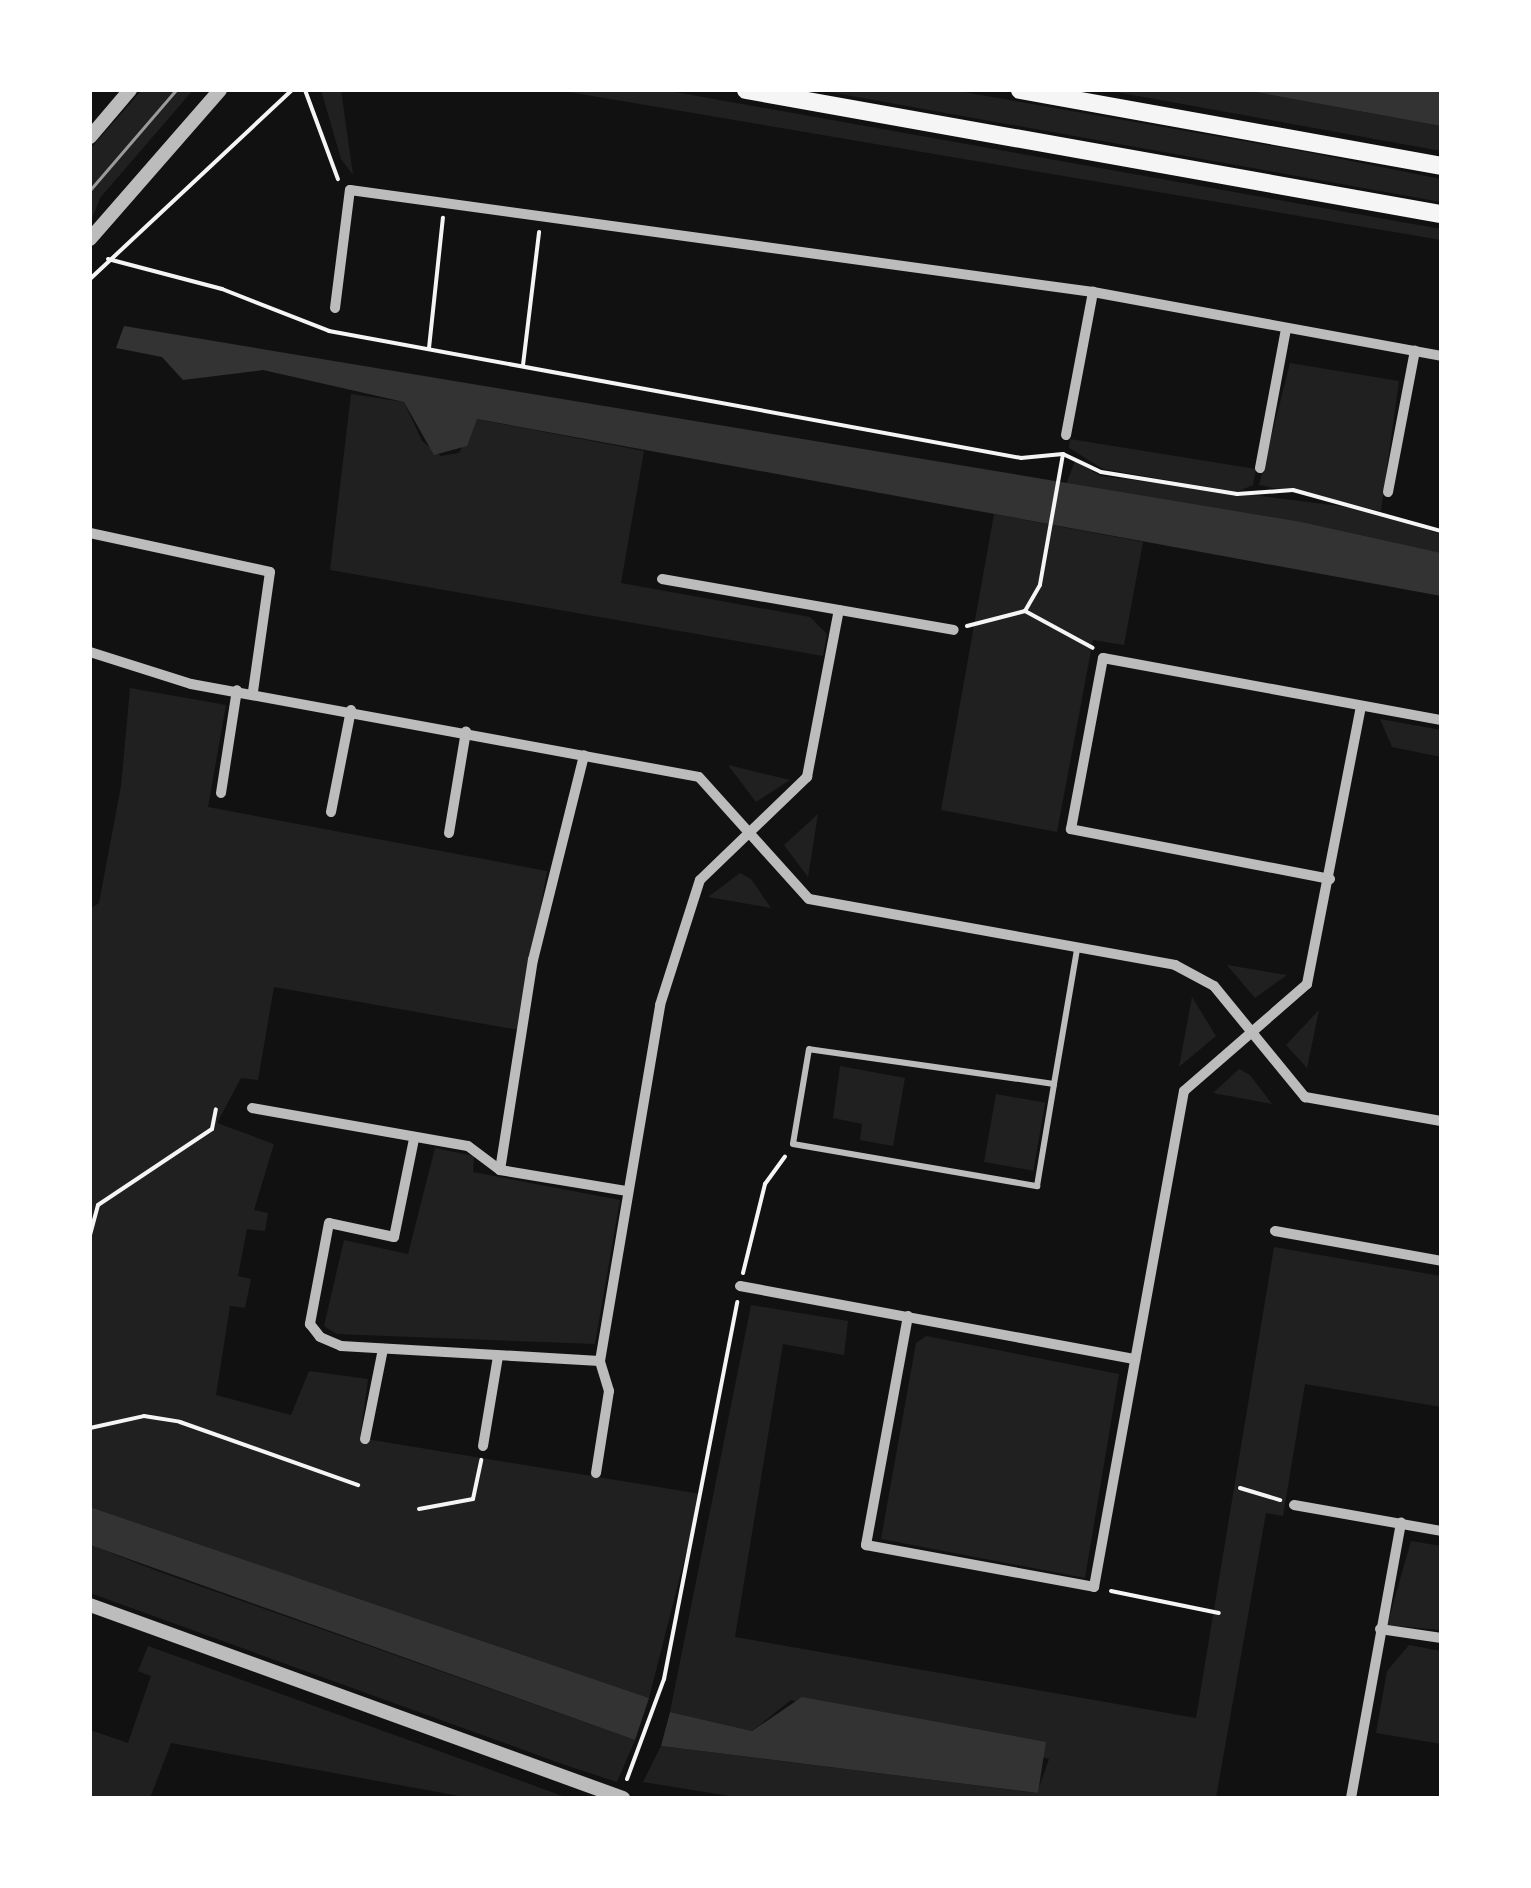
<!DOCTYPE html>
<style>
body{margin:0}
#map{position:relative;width:1531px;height:1888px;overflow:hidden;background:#111;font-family:Manrope,sans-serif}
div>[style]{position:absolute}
.green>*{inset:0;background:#202020;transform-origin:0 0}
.water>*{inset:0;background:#333}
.path>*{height:4px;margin:-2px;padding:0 2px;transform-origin:2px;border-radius:2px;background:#f5f5f5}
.service>*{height:6px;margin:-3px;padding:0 3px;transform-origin:3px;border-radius:3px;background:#bcbcbc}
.minor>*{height:10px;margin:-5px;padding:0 5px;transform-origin:5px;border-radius:5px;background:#bcbcbc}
.tertiary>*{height:14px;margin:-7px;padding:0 7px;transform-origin:7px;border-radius:7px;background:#bcbcbc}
.primary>*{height:18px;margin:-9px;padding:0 9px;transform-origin:9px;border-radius:9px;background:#f5f5f5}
.tram>*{height:2.5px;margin:-1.25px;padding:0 1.25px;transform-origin:1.25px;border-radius:1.25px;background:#9a9a9a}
span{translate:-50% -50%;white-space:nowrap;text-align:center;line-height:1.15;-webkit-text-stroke:8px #fff;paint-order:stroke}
.frame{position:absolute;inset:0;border:92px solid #fff;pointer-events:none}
</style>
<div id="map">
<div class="green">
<i style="clip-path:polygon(142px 90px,193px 90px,100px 198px,90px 224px,90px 149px)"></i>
<i style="clip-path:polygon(321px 90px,341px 90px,353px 175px,341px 159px)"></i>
<i style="clip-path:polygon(557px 90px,664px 90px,1441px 229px,1441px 240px)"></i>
<i style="clip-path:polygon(818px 90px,952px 90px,1301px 151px,1441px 179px,1441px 202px)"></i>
<i style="clip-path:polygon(1105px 90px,1244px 90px,1441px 126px,1441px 151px)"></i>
<i style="clip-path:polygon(1290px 363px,1399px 381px,1381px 511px,1259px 485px)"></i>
<i style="clip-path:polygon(351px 394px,404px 402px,422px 441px,441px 456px,459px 453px,476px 419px,644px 451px,621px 583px,810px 617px,827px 634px,823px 656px,330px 570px)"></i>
<i style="clip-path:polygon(1070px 439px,1256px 469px,1253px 485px,1237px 492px,1103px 469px,1069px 448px)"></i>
<i style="clip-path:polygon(1075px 461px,1101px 476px,1363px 509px,1441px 534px,1441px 553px,1065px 487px)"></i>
<i style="clip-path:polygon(994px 514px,1143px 542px,1124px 645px,1093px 640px,1057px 832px,941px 810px)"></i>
<i style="clip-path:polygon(130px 688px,226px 705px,208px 807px,547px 871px,519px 1030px,274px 987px,258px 1080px,241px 1078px,217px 1123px,274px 1144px,254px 1210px,268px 1213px,265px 1231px,247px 1229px,238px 1276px,251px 1279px,245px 1308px,230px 1306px,216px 1395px,291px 1415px,309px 1371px,368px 1379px,360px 1438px,701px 1494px,649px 1698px,90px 1507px,90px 909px,99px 903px,121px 786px)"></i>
<i style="clip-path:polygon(1380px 719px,1441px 730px,1441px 757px,1392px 747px)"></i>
<i style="clip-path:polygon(728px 765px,790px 780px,756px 802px)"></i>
<i style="clip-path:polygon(818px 814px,808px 877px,784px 845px)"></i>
<i style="clip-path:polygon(740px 873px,751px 879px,771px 908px,708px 897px)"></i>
<i style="clip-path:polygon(1227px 965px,1287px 975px,1255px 998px)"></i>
<i style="clip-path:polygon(1192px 997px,1216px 1036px,1179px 1067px)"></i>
<i style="clip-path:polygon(1319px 1010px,1307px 1068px,1286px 1045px)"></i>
<i style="clip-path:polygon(840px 1066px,905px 1078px,893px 1146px,860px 1140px,862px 1124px,833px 1118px)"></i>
<i style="clip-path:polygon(1239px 1069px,1250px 1075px,1272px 1104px,1213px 1093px)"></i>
<i style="left:996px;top:1094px;width:50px;height:69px;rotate:10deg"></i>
<i style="clip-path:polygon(435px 1148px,474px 1156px,473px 1172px,620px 1200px,595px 1344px,337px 1334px,324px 1326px,344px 1240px,408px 1254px)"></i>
<i style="clip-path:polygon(1274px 1247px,1441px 1276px,1441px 1407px,1305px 1384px,1283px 1516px,1266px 1513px,1216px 1798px,742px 1798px,643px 1782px,661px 1746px,1037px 1793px,1049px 1759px,791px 1700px,752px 1731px,670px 1712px,751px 1305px,848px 1321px,844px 1355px,783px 1344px,735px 1637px,1196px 1718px)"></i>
<i style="clip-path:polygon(926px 1336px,1119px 1374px,1085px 1578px,881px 1539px,916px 1343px)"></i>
<i style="clip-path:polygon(1411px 1541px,1441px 1546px,1441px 1630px,1387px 1625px)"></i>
<i style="clip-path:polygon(90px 1545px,160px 1572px,635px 1740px,617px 1782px,565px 1765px,90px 1593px)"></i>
<i style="clip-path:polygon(1409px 1645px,1441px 1651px,1441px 1744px,1376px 1733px,1387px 1671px)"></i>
<i style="clip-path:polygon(148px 1646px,486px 1768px,568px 1798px,470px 1798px,171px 1743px,150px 1798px,90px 1798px,90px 1730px,128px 1743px,151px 1676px,138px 1671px)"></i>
</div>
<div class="water">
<i style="clip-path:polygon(1244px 90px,1441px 90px,1441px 126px)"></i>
<i style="clip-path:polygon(124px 326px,1301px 522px,1441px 553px,1441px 596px,477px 419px,467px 446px,434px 455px,404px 402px,263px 370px,183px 380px,162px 357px,116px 348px)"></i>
<i style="clip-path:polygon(90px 1507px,649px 1698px,635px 1740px,90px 1545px)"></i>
<i style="clip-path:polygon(802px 1697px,1046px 1742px,1038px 1793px,661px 1746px,670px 1712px,752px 1731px)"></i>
</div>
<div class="path">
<i style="left:305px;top:90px;width:95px;rotate:69.7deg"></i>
<i style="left:108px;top:259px;width:118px;rotate:14.7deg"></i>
<i style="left:222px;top:289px;width:115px;rotate:21.4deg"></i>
<i style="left:329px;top:331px;width:704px;rotate:10.4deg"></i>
<i style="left:1021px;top:458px;width:42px;rotate:-5.4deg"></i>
<i style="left:1063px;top:454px;width:42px;rotate:25.3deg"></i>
<i style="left:1101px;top:472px;width:138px;rotate:9.2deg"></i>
<i style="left:1237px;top:494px;width:56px;rotate:-4.1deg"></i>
<i style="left:1293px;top:490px;width:154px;rotate:15.5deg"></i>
<i style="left:90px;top:279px;width:277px;rotate:-43.1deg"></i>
<i style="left:429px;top:348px;width:131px;rotate:-83.9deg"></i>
<i style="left:523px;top:365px;width:134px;rotate:-83.1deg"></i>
<i style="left:1063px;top:454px;width:133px;rotate:100deg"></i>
<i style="left:1040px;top:585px;width:30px;rotate:120deg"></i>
<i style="left:1025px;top:611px;width:77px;rotate:28.6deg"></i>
<i style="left:967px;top:626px;width:60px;rotate:-14.5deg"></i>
<i style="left:90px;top:1235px;width:31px;rotate:-75deg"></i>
<i style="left:98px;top:1205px;width:137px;rotate:-33.7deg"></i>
<i style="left:212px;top:1129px;width:20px;rotate:-79deg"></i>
<i style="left:743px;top:1273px;width:92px;rotate:-76.1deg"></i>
<i style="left:765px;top:1184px;width:34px;rotate:-54deg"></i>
<i style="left:90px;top:1428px;width:55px;rotate:-12.5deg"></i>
<i style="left:144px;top:1416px;width:36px;rotate:9deg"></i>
<i style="left:180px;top:1422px;width:189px;rotate:19.5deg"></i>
<i style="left:1240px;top:1488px;width:42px;rotate:16.7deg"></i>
<i style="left:419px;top:1509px;width:55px;rotate:-10.5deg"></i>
<i style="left:473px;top:1499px;width:40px;rotate:-78deg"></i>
<i style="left:1111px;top:1591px;width:110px;rotate:11.5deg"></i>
<i style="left:627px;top:1779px;width:107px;rotate:-69.7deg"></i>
<i style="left:664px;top:1679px;width:384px;rotate:-79deg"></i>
</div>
<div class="service">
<i style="left:1054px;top:1084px;width:247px;rotate:-171.9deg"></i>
<i style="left:809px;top:1049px;width:96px;rotate:99.6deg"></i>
<i style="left:793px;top:1144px;width:248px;rotate:9.8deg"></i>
<i style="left:1037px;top:1186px;width:103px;rotate:-80.5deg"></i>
<i style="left:1054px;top:1084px;width:137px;rotate:-80.3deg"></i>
</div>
<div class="minor">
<i style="left:335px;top:308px;width:119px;rotate:-82.8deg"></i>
<i style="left:350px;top:190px;width:750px;rotate:7.82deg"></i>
<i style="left:1093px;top:292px;width:354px;rotate:10.4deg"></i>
<i style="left:1066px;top:435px;width:146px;rotate:-79.3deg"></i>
<i style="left:1260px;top:468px;width:141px;rotate:-79.4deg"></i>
<i style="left:1388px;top:492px;width:144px;rotate:-79.2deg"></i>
<i style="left:90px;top:533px;width:184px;rotate:12.2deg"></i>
<i style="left:270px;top:572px;width:121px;rotate:98.1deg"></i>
<i style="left:662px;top:579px;width:296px;rotate:9.9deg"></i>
<i style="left:90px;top:652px;width:106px;rotate:17.6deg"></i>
<i style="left:191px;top:684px;width:516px;rotate:10.37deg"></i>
<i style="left:699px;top:777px;width:164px;rotate:48deg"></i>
<i style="left:809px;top:899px;width:372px;rotate:10.2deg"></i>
<i style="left:1175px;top:965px;width:44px;rotate:28.3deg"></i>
<i style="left:1214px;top:986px;width:144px;rotate:50.7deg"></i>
<i style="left:1305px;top:1097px;width:138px;rotate:10deg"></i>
<i style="left:221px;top:793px;width:104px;rotate:-81.2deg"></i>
<i style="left:331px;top:812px;width:104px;rotate:-78.9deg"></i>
<i style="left:449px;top:833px;width:103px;rotate:-80.5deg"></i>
<i style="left:1330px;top:879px;width:264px;rotate:-169.1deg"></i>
<i style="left:1071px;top:829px;width:174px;rotate:-79.4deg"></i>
<i style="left:1103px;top:658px;width:344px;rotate:10.4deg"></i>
<i style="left:252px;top:1108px;width:219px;rotate:10deg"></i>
<i style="left:468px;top:1146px;width:40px;rotate:37deg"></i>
<i style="left:500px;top:1170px;width:129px;rotate:9.4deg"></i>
<i style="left:414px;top:1139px;width:100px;rotate:101.5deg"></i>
<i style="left:394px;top:1237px;width:66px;rotate:-167.8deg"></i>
<i style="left:329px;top:1223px;width:103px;rotate:100.7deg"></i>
<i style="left:310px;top:1324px;width:16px;rotate:52deg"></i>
<i style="left:320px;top:1337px;width:23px;rotate:23deg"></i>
<i style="left:341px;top:1346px;width:259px;rotate:3.3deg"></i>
<i style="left:500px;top:1170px;width:213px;rotate:-81.1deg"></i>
<i style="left:533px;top:960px;width:211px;rotate:-76deg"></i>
<i style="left:1275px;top:1231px;width:169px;rotate:10.2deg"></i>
<i style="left:740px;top:1286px;width:402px;rotate:10.5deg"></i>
<i style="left:908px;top:1316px;width:233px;rotate:100.4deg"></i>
<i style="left:866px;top:1545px;width:232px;rotate:10.4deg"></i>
<i style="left:1094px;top:1587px;width:504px;rotate:-79.72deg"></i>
<i style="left:1184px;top:1091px;width:163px;rotate:-41deg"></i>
<i style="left:1307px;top:984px;width:283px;rotate:-79deg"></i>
<i style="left:365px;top:1439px;width:92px;rotate:-78.7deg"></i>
<i style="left:483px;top:1446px;width:91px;rotate:-80.5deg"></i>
<i style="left:596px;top:1473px;width:83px;rotate:-81deg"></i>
<i style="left:609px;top:1391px;width:31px;rotate:-107deg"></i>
<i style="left:600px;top:1361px;width:361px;rotate:-80.4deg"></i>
<i style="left:660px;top:1005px;width:131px;rotate:-72.3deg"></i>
<i style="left:700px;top:880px;width:149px;rotate:-43.9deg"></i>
<i style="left:807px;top:777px;width:170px;rotate:-79.2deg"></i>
<i style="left:1294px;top:1505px;width:149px;rotate:10deg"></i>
<i style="left:1380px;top:1629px;width:62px;rotate:8.4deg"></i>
<i style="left:1351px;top:1798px;width:280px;rotate:-79.7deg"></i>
</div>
<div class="tertiary">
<i style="left:90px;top:137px;width:62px;rotate:-49.6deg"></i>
<i style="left:90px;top:239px;width:198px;rotate:-48.9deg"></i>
<i style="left:90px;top:1605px;width:567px;rotate:19.91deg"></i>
</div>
<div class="primary">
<i style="left:746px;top:90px;width:706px;rotate:10.12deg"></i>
<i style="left:1020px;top:90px;width:428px;rotate:10.2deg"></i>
</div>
<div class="tram">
<i style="left:90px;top:190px;width:132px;rotate:-49.3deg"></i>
</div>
<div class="frame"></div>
</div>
